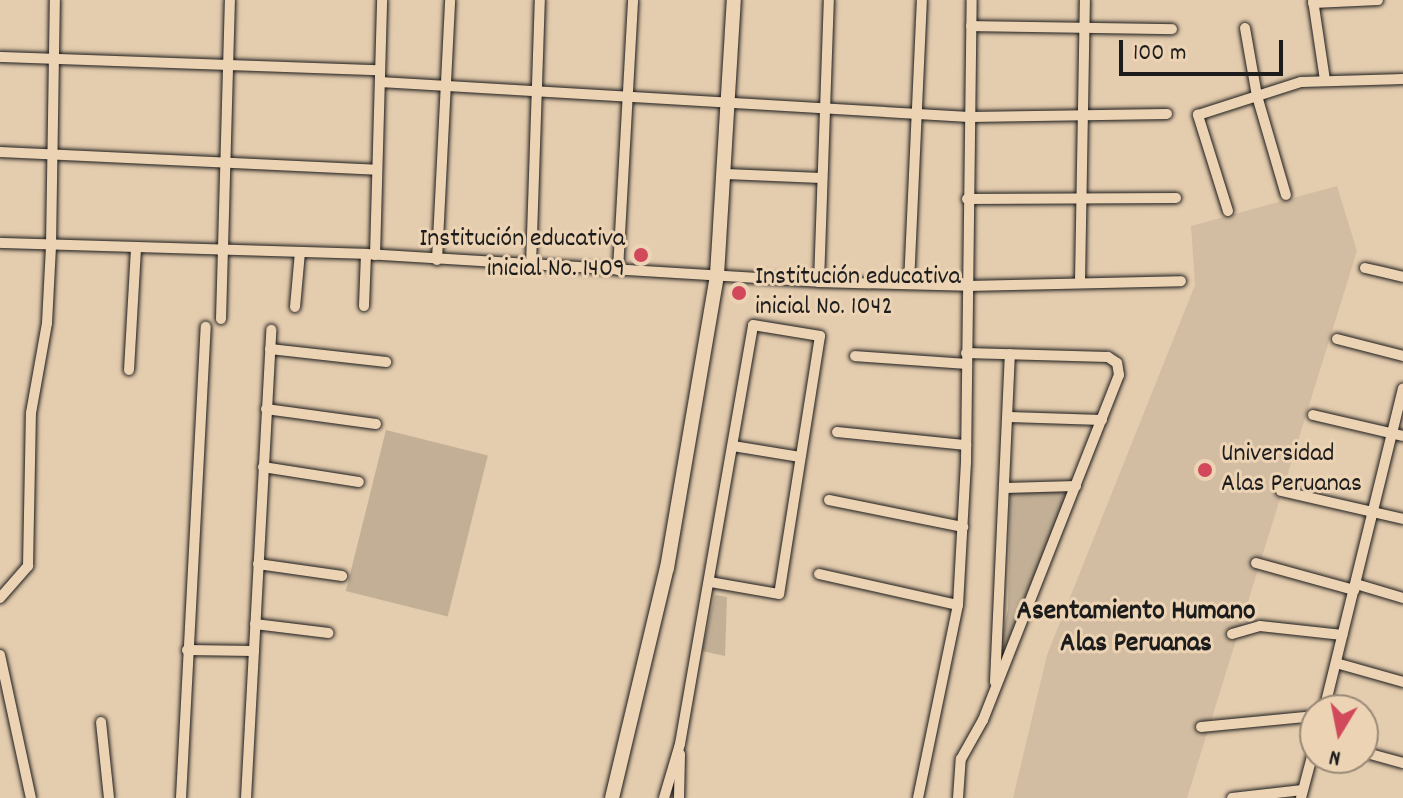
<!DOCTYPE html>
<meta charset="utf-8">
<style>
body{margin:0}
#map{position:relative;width:1403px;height:798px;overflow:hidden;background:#e4ccae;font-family:Dekko,sans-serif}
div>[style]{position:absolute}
.built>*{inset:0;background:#d3bda2}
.green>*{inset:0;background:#c2af96;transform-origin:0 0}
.roads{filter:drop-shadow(0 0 2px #1c1c1c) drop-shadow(0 0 2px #1c1c1c)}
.street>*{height:10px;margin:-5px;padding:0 5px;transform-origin:5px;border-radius:5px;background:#ecd3b4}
.secondary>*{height:14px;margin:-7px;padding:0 7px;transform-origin:7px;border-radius:7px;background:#ecd3b4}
.dots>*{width:22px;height:22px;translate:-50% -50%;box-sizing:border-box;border:4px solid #ecd3b4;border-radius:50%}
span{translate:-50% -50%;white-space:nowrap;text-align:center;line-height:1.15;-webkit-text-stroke:6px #ecd3b4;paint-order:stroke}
.poi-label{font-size:26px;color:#1c1c1c}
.right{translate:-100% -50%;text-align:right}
.left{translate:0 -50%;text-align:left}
.neighbourhood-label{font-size:28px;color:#1c1c1c;font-weight:700}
.north{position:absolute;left:1299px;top:694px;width:80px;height:80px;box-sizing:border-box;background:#ecd3b4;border:2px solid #998a77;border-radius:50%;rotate:190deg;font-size:22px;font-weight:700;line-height:32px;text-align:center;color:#1c1c1c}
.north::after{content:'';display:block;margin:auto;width:28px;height:36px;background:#d1495b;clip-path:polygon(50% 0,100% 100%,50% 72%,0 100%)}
.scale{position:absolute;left:1119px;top:40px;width:164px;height:36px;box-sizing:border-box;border:4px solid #1c1c1c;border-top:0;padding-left:10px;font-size:24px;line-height:28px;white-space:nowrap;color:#1c1c1c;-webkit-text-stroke:6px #ecd3b4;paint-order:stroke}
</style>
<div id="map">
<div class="built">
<i style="clip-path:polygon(1337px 186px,1357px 251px,1187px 798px,1013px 798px,1047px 655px,1195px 285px,1191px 226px)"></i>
</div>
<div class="green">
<i style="left:386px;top:430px;width:105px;height:166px;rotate:14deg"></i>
<i style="clip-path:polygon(1068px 491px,1002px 656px,998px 656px,1008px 609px,1010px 492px)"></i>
<i style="clip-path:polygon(715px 595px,727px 597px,725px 656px,702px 651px)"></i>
</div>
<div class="roads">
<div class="street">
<i style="left:1313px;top:0;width:81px;rotate:81.5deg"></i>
<i style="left:1313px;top:3px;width:65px;rotate:-2.6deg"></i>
<i style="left:971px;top:26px;width:201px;rotate:0.9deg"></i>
<i style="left:1245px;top:28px;width:69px;rotate:80deg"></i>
<i style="left:1257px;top:96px;width:103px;rotate:73.7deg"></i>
<i style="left:0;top:57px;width:380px;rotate:2deg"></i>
<i style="left:380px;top:82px;width:590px;rotate:3.4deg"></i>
<i style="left:969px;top:117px;width:198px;rotate:-0.9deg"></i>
<i style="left:0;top:152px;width:377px;rotate:2.7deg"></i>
<i style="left:725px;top:174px;width:97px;rotate:2.4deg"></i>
<i style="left:967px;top:199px;width:209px;rotate:-0.3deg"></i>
<i style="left:1228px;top:211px;width:101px;rotate:-107.4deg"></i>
<i style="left:1198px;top:115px;width:108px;rotate:-17.8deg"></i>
<i style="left:1301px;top:82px;width:102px;rotate:-1.7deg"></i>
<i style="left:0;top:243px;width:366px;rotate:1.7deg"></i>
<i style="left:366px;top:254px;width:454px;rotate:3.5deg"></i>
<i style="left:819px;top:282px;width:148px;rotate:1.5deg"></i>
<i style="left:967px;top:286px;width:214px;rotate:-1.3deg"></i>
<i style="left:375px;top:255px;width:255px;rotate:-88.4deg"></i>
<i style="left:437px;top:260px;width:260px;rotate:-87.1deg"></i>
<i style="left:531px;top:266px;width:266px;rotate:-88.1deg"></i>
<i style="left:1365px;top:268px;width:39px;rotate:13deg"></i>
<i style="left:618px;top:270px;width:270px;rotate:-86.8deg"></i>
<i style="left:1080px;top:281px;width:281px;rotate:-89deg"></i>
<i style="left:819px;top:282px;width:282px;rotate:-88deg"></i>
<i style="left:909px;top:284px;width:284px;rotate:-87.4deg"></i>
<i style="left:364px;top:306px;width:52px;rotate:-87.8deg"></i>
<i style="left:295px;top:307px;width:55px;rotate:-84.8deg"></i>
<i style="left:221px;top:319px;width:319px;rotate:-88.4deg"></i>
<i style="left:1337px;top:339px;width:68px;rotate:14.4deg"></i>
<i style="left:270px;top:349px;width:117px;rotate:6.4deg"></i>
<i style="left:855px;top:356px;width:111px;rotate:4.1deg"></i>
<i style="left:129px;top:370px;width:123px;rotate:-86.7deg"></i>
<i style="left:266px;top:409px;width:111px;rotate:7.8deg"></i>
<i style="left:1313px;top:415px;width:92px;rotate:13.1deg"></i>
<i style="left:1009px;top:417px;width:93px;rotate:1.8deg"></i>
<i style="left:837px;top:432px;width:130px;rotate:5.8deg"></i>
<i style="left:733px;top:446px;width:68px;rotate:9.3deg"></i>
<i style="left:263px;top:467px;width:97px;rotate:8.9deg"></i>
<i style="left:1005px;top:488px;width:71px;rotate:-1.6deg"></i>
<i style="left:1281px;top:491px;width:125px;rotate:12.9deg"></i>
<i style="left:829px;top:500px;width:137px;rotate:11.4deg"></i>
<i style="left:1256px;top:563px;width:102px;rotate:15.4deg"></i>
<i style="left:258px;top:564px;width:85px;rotate:8.1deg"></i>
<i style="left:819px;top:574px;width:142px;rotate:12.6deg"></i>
<i style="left:1356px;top:584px;width:49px;rotate:16.6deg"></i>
<i style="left:0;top:598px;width:43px;rotate:-48.8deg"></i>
<i style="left:28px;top:566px;width:153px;rotate:-88.9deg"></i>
<i style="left:31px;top:413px;width:91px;rotate:-79.9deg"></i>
<i style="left:47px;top:323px;width:77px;rotate:-87deg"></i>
<i style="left:51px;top:246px;width:246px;rotate:-89.1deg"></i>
<i style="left:255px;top:624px;width:74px;rotate:7deg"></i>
<i style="left:1232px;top:634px;width:29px;rotate:-16deg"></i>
<i style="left:1260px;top:626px;width:83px;rotate:6.2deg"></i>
<i style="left:187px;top:650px;width:67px;rotate:0.9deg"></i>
<i style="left:0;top:655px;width:146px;rotate:77.8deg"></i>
<i style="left:1336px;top:663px;width:70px;rotate:15.8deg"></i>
<i style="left:995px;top:682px;width:328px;rotate:-87.4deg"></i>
<i style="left:1324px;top:710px;width:331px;rotate:-76.2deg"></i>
<i style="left:101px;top:722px;width:76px;rotate:84deg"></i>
<i style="left:1201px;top:727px;width:115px;rotate:-5.5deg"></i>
<i style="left:1363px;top:752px;width:41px;rotate:15.4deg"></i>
<i style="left:181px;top:798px;width:472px;rotate:-87deg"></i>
<i style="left:246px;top:798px;width:469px;rotate:-86.9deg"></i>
<i style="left:664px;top:798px;width:56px;rotate:-73.5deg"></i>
<i style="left:680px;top:744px;width:425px;rotate:-80.1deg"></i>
<i style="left:753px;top:325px;width:68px;rotate:9.3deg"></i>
<i style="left:820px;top:336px;width:261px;rotate:99deg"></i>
<i style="left:779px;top:594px;width:70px;rotate:-170.1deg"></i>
<i style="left:679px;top:798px;width:44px;rotate:-88.7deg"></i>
<i style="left:918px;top:798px;width:197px;rotate:-78.3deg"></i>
<i style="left:958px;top:605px;width:142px;rotate:-86.8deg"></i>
<i style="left:966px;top:463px;width:463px;rotate:-89.3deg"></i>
<i style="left:958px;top:798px;width:39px;rotate:-86deg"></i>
<i style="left:961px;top:759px;width:45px;rotate:-60.6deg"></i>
<i style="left:983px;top:720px;width:371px;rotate:-68.5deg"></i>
<i style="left:1119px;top:375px;width:12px;rotate:-99deg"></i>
<i style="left:1117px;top:363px;width:11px;rotate:-146deg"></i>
<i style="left:1108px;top:357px;width:142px;rotate:-178.4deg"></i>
<i style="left:1232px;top:798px;width:71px;rotate:-6.4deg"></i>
<i style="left:1301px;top:798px;width:55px;rotate:-75.2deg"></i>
</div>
<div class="secondary">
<i style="left:612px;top:798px;width:236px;rotate:-76.6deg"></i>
<i style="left:667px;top:568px;width:297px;rotate:-80.3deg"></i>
<i style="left:717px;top:275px;width:276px;rotate:-86.5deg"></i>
</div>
</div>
<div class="dots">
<i style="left:641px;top:255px;background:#d1495b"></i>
<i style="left:739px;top:293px;background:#d1495b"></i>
<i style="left:1205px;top:470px;background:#d1495b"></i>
</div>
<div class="poi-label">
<span class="right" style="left:625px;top:255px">Institución educativa<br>inicial No. 1409</span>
<span class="left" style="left:755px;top:293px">Institución educativa<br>inicial No. 1042</span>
<span class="left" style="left:1221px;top:470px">Universidad<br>Alas Peruanas</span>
</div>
<div class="neighbourhood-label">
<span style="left:1136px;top:629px">Asentamiento Humano<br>Alas Peruanas</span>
</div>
<div class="north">N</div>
<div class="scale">100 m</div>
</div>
